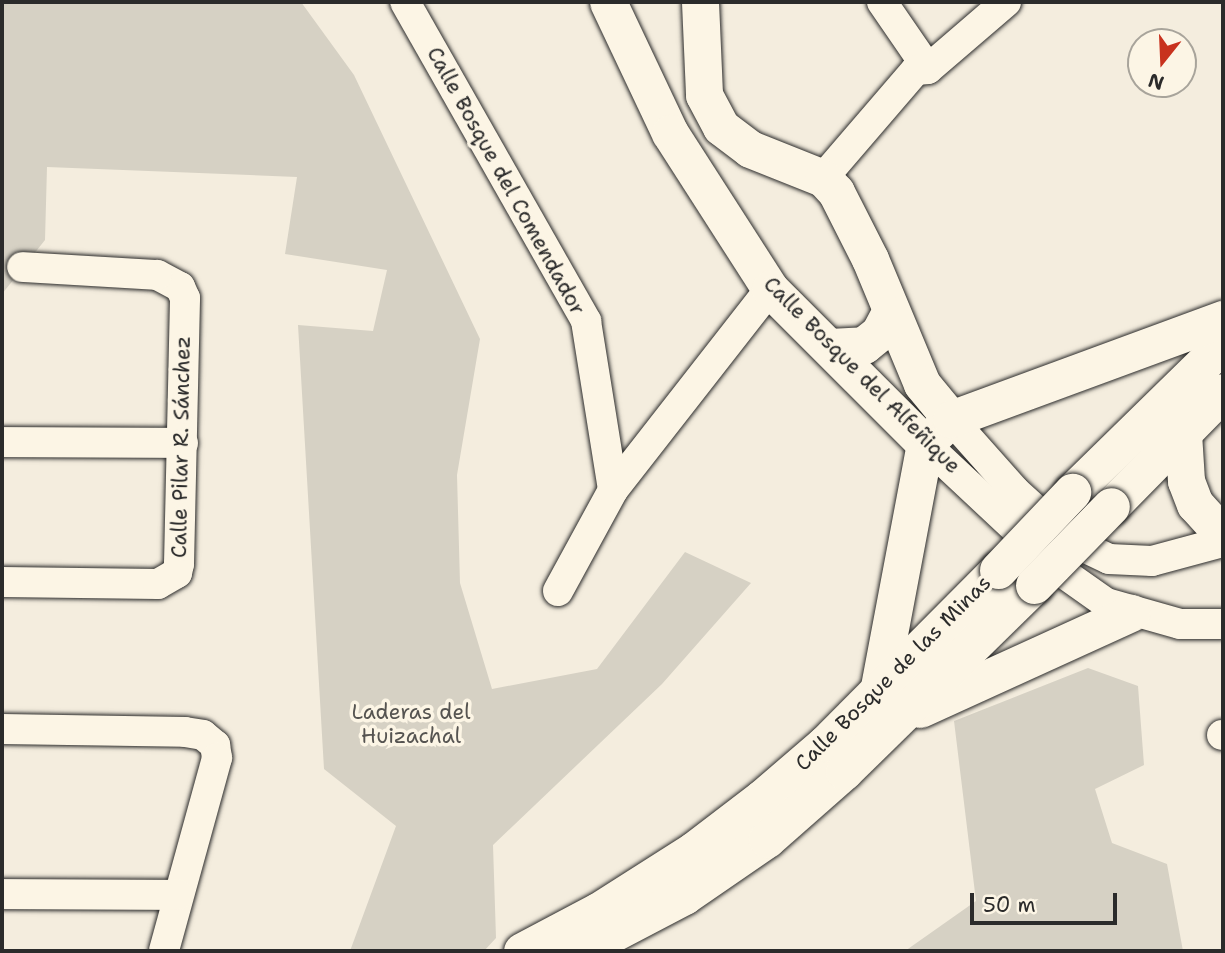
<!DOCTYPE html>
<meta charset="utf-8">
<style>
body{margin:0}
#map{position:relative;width:1225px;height:953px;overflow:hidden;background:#f4edde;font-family:"Shantell Sans",sans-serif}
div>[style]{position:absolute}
.green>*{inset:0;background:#d6d1c4}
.roads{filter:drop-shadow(0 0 2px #2b2b2b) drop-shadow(0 0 2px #2b2b2b)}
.minor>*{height:30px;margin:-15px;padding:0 15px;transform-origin:15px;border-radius:15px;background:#fcf5e5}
.major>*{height:37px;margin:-18.5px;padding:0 18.5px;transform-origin:18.5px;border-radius:18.5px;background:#fcf5e5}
.bridges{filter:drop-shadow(0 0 2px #2b2b2b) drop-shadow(0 0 2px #2b2b2b)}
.major-bridge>*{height:37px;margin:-18.5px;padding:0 18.5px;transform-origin:18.5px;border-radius:18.5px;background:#fcf5e5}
span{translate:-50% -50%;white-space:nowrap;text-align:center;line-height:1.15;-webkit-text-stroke:7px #fcf5e5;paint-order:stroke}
.street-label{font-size:21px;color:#2b2b2b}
.park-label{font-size:21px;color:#565451}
.frame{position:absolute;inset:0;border:4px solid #2b2b2b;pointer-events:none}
.north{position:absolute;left:1127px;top:28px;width:70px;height:70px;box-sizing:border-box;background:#fcf5e5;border:2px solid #a8a49b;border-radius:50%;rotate:198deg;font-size:19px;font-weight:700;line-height:28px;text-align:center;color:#2b2b2b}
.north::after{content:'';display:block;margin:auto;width:24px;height:32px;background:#c8321e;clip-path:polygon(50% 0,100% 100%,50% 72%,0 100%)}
.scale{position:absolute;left:970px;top:893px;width:147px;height:32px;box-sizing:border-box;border:4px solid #2b2b2b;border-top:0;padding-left:9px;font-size:21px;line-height:24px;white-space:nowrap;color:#2b2b2b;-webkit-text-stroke:5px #fcf5e5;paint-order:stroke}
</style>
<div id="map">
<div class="green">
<i style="clip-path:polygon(2px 2px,301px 2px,354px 75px,480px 339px,457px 475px,460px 583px,492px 689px,597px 669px,685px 552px,751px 583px,662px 684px,493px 845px,496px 938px,484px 951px,350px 951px,396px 826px,324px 769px,298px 325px,373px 331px,387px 270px,285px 254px,297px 177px,47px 167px,45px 240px,2px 294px,2px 301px)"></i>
<i style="clip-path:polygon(1088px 668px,1138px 686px,1144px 765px,1095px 789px,1112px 843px,1167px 864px,1183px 951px,905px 951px,976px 901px,954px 721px)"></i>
</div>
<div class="roads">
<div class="minor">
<i style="left:405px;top:2px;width:367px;rotate:60.4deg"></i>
<i style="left:586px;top:321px;width:171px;rotate:80.9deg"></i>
<i style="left:882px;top:2px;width:81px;rotate:55.5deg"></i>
<i style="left:823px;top:178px;width:143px;rotate:-49.3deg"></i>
<i style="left:916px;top:70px;width:12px;rotate:-5deg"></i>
<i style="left:928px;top:69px;width:103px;rotate:-40.7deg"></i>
<i style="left:951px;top:419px;width:96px;rotate:48.4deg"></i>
<i style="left:1015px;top:491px;width:73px;rotate:42.2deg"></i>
<i style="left:1069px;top:540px;width:44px;rotate:25.4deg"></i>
<i style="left:1109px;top:559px;width:43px;rotate:2.7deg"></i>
<i style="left:1152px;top:561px;width:73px;rotate:-15deg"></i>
<i style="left:2px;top:442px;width:181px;rotate:0.3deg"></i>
<i style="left:925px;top:444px;width:187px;rotate:43.1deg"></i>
<i style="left:1062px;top:572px;width:54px;rotate:35.2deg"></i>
<i style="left:1106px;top:603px;width:77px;rotate:15.8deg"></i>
<i style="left:1180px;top:624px;width:43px"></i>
<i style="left:2px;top:582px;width:156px;rotate:0.7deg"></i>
<i style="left:158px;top:584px;width:22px;rotate:-30deg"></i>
<i style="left:177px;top:573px;width:9px;rotate:-77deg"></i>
<i style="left:179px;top:564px;width:266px;rotate:-88.7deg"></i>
<i style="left:185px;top:298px;width:12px;rotate:-114deg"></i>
<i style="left:180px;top:287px;width:26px;rotate:-152deg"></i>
<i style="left:157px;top:275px;width:135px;rotate:-176.6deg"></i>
<i style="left:558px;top:591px;width:115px;rotate:-61.4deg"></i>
<i style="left:613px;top:490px;width:255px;rotate:-52deg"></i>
<i style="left:2px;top:729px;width:183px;rotate:0.9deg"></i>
<i style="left:185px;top:732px;width:18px;rotate:9deg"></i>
<i style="left:203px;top:735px;width:16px;rotate:40deg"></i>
<i style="left:215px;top:745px;width:13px;rotate:81deg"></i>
<i style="left:217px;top:758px;width:200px;rotate:105.4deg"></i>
<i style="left:1222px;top:735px;width:1px"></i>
<i style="left:2px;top:894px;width:176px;rotate:0.3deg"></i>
</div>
<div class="major">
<i style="left:608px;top:2px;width:145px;rotate:64.7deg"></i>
<i style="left:670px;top:133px;width:185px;rotate:57.3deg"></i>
<i style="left:770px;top:289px;width:219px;rotate:45deg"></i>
<i style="left:700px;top:2px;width:93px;rotate:87.5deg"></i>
<i style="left:704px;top:95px;width:36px;rotate:62deg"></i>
<i style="left:721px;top:127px;width:36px;rotate:37deg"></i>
<i style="left:750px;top:149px;width:79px;rotate:21.7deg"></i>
<i style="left:823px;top:178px;width:19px;rotate:47deg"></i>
<i style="left:836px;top:192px;width:75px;rotate:63.1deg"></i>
<i style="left:870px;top:259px;width:135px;rotate:67.4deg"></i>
<i style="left:922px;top:384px;width:45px;rotate:50.4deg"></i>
<i style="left:829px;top:347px;width:35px;rotate:-3deg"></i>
<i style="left:864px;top:345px;width:19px;rotate:-39deg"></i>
<i style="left:879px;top:333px;width:21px;rotate:-62deg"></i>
<i style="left:1183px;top:433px;width:48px;rotate:86.4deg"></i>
<i style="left:1186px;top:481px;width:25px;rotate:69deg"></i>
<i style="left:1195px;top:504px;width:42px;rotate:47.9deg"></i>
<i style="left:1072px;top:492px;width:211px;rotate:-44.4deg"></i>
<i style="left:1111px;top:506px;width:160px;rotate:-45.5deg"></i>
<i style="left:878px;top:692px;width:252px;rotate:-79.3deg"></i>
<i style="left:925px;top:444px;width:36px;rotate:-44deg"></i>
<i style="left:951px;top:419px;width:290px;rotate:-20.2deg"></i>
<i style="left:920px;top:709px;width:232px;rotate:-24.5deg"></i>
<i style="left:522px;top:951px;width:86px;rotate:-27.8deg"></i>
<i style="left:598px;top:911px;width:114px;rotate:-32.4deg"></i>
<i style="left:694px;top:850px;width:86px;rotate:-37.4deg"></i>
<i style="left:762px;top:798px;width:84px;rotate:-40.7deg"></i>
<i style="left:826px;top:743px;width:244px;rotate:-45.2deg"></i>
<i style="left:579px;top:951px;width:119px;rotate:-27.6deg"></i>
<i style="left:684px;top:896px;width:101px;rotate:-34.5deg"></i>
<i style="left:767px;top:839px;width:103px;rotate:-41.4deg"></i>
<i style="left:844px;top:771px;width:266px;rotate:-44.4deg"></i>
</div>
</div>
<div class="bridges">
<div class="major-bridge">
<i style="left:998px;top:570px;width:108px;rotate:-46.5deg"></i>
<i style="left:1034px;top:585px;width:110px;rotate:-45.7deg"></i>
</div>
</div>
<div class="street-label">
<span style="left:506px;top:181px;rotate:61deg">Calle Bosque del Comendador</span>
<span style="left:862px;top:375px;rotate:45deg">Calle Bosque del Alfeñique</span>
<span style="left:181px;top:447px;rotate:-89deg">Calle Pilar R. Sánchez</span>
<span style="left:893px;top:673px;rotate:-45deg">Calle Bosque de las Minas</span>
</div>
<div class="park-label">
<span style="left:411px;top:724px">Laderas del<br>Huizachal</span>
</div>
<div class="frame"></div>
<div class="north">N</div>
<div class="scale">50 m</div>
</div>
